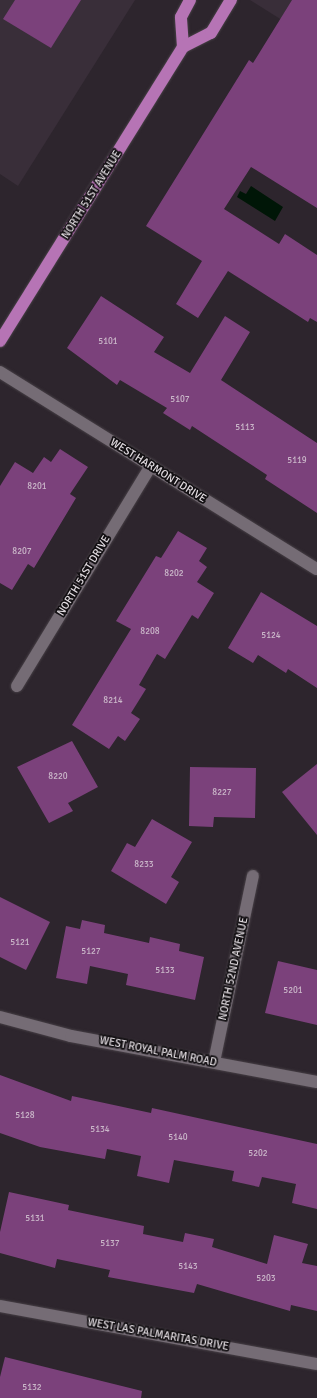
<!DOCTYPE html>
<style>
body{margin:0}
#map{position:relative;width:317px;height:1398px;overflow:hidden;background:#2d252d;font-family:Signika,sans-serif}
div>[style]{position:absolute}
.built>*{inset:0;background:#392e39}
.water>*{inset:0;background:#001607}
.building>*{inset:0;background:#7b417b}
.roads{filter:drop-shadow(0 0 1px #474046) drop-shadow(0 0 1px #474046)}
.minor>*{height:12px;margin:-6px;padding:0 6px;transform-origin:6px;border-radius:6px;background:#756c75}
.major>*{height:12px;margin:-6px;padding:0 6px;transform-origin:6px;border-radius:6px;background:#b674b5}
span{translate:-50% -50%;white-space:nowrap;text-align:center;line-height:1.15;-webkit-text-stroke:3.5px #131013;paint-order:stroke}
.number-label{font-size:9px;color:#cab7c9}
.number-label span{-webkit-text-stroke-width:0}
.street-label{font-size:11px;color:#e4dee3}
</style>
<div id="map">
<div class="built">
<i style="clip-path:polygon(0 0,135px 0,18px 186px,0 174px)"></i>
<i style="clip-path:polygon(250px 0,317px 0,317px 42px)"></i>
</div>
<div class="water">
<i style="clip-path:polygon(251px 186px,283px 207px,275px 221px,237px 197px,240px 191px,246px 194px)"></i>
</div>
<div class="building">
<i style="clip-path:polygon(15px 0,81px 0,51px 48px,3px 19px)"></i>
<i style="clip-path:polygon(292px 0,317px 0,317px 208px,251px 167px,224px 209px,279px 244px,285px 234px,317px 255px,317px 322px,310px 318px,308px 322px,228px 271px,198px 318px,176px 304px,202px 261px,146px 226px,249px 60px,253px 63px)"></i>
<i style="clip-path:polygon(101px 296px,164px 337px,154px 352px,190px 373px,225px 316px,250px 332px,221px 380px,317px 443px,317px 513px,265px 479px,267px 475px,192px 426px,190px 430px,163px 413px,167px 408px,120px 380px,117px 385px,67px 348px)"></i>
<i style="clip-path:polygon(60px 449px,88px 467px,70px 494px,76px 498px,34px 568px,28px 564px,12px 590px,0 583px,0 486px,15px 462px,33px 473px,44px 457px,51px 462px)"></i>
<i style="clip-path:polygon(178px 531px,207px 548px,199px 561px,207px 567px,197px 582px,214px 593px,198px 619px,192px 615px,165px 659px,157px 654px,139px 685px,146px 689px,131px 713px,140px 719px,125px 741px,118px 736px,109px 749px,72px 725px,131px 629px,116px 621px,156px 556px,161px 558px)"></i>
<i style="clip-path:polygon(261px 592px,317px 626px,317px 688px,288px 669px,286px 673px,258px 655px,253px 663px,228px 648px)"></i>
<i style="clip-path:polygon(72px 741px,98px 787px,68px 803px,73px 811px,49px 823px,17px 767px)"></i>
<i style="clip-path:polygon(317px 764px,317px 835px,282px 792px)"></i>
<i style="clip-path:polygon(190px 767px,256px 768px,255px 818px,214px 817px,213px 827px,189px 826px)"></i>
<i style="clip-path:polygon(152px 819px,192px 842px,171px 877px,179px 882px,166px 904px,111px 871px,127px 843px,135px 847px)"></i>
<i style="clip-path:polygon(0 897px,50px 922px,26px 970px,0 957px)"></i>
<i style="clip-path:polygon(82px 920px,105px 925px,104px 933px,149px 943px,150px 937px,180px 944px,179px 951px,204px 957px,195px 1000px,126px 985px,128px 974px,90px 966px,87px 984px,56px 978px,66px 926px,80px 929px)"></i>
<i style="clip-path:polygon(278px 961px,317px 970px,317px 1025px,265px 1013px)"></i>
<i style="clip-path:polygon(0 1075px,71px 1101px,72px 1096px,151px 1113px,152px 1108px,317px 1144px,317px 1209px,292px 1203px,296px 1184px,262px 1177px,259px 1187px,232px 1181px,234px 1171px,174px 1160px,169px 1183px,137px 1176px,141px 1156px,107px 1149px,105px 1159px,40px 1147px,0 1133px)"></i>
<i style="clip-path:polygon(9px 1192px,69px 1205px,68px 1210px,144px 1226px,143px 1234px,183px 1242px,185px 1233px,214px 1239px,212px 1247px,267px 1264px,274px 1235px,308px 1244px,302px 1263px,317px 1266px,317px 1311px,291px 1305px,290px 1311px,197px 1284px,194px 1293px,108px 1277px,110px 1270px,57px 1259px,55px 1268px,0 1253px,0 1232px)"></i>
<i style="clip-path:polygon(5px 1357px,142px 1391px,141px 1398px,0 1398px,0 1377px)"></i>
</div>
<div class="roads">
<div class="minor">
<i style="left:0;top:372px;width:373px;rotate:31.9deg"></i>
<i style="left:17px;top:686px;width:258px;rotate:-58.7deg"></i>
<i style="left:0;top:1017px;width:73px;rotate:15deg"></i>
<i style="left:71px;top:1036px;width:250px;rotate:10.6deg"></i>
<i style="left:214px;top:1062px;width:190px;rotate:-78.2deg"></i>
<i style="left:0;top:1306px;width:322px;rotate:10.4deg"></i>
</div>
<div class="major">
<i style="left:183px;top:47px;width:30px;rotate:-94deg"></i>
<i style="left:181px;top:17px;width:19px;rotate:-62deg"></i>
<i style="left:0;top:341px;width:346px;rotate:-58.1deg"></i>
<i style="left:183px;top:47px;width:31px;rotate:-27deg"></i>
<i style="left:211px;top:33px;width:39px;rotate:-59deg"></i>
</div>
</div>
<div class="number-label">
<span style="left:108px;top:342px">5101</span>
<span style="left:180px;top:400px">5107</span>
<span style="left:245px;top:428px">5113</span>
<span style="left:297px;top:461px">5119</span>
<span style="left:37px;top:487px">8201</span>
<span style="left:22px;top:552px">8207</span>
<span style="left:174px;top:574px">8202</span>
<span style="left:150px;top:632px">8208</span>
<span style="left:271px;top:636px">5124</span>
<span style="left:113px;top:701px">8214</span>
<span style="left:58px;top:777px">8220</span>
<span style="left:222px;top:793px">8227</span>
<span style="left:144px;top:865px">8233</span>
<span style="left:20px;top:943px">5121</span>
<span style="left:91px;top:952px">5127</span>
<span style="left:165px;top:971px">5133</span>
<span style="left:293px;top:991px">5201</span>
<span style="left:25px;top:1116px">5128</span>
<span style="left:100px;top:1130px">5134</span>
<span style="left:178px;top:1138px">5140</span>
<span style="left:258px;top:1154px">5202</span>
<span style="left:35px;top:1219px">5131</span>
<span style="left:110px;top:1244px">5137</span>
<span style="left:188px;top:1267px">5143</span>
<span style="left:266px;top:1279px">5203</span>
<span style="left:32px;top:1388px">5132</span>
</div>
<div class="street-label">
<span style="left:92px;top:195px;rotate:-58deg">NORTH 51ST AVENUE</span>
<span style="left:158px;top:471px;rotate:32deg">WEST HARMONT DRIVE</span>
<span style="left:84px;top:576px;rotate:-59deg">NORTH 51ST DRIVE</span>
<span style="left:234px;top:969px;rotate:-78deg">NORTH 52ND AVENUE</span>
<span style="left:158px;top:1052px;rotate:11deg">WEST ROYAL PALM ROAD</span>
<span style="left:158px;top:1335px;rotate:10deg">WEST LAS PALMARITAS DRIVE</span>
</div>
</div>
